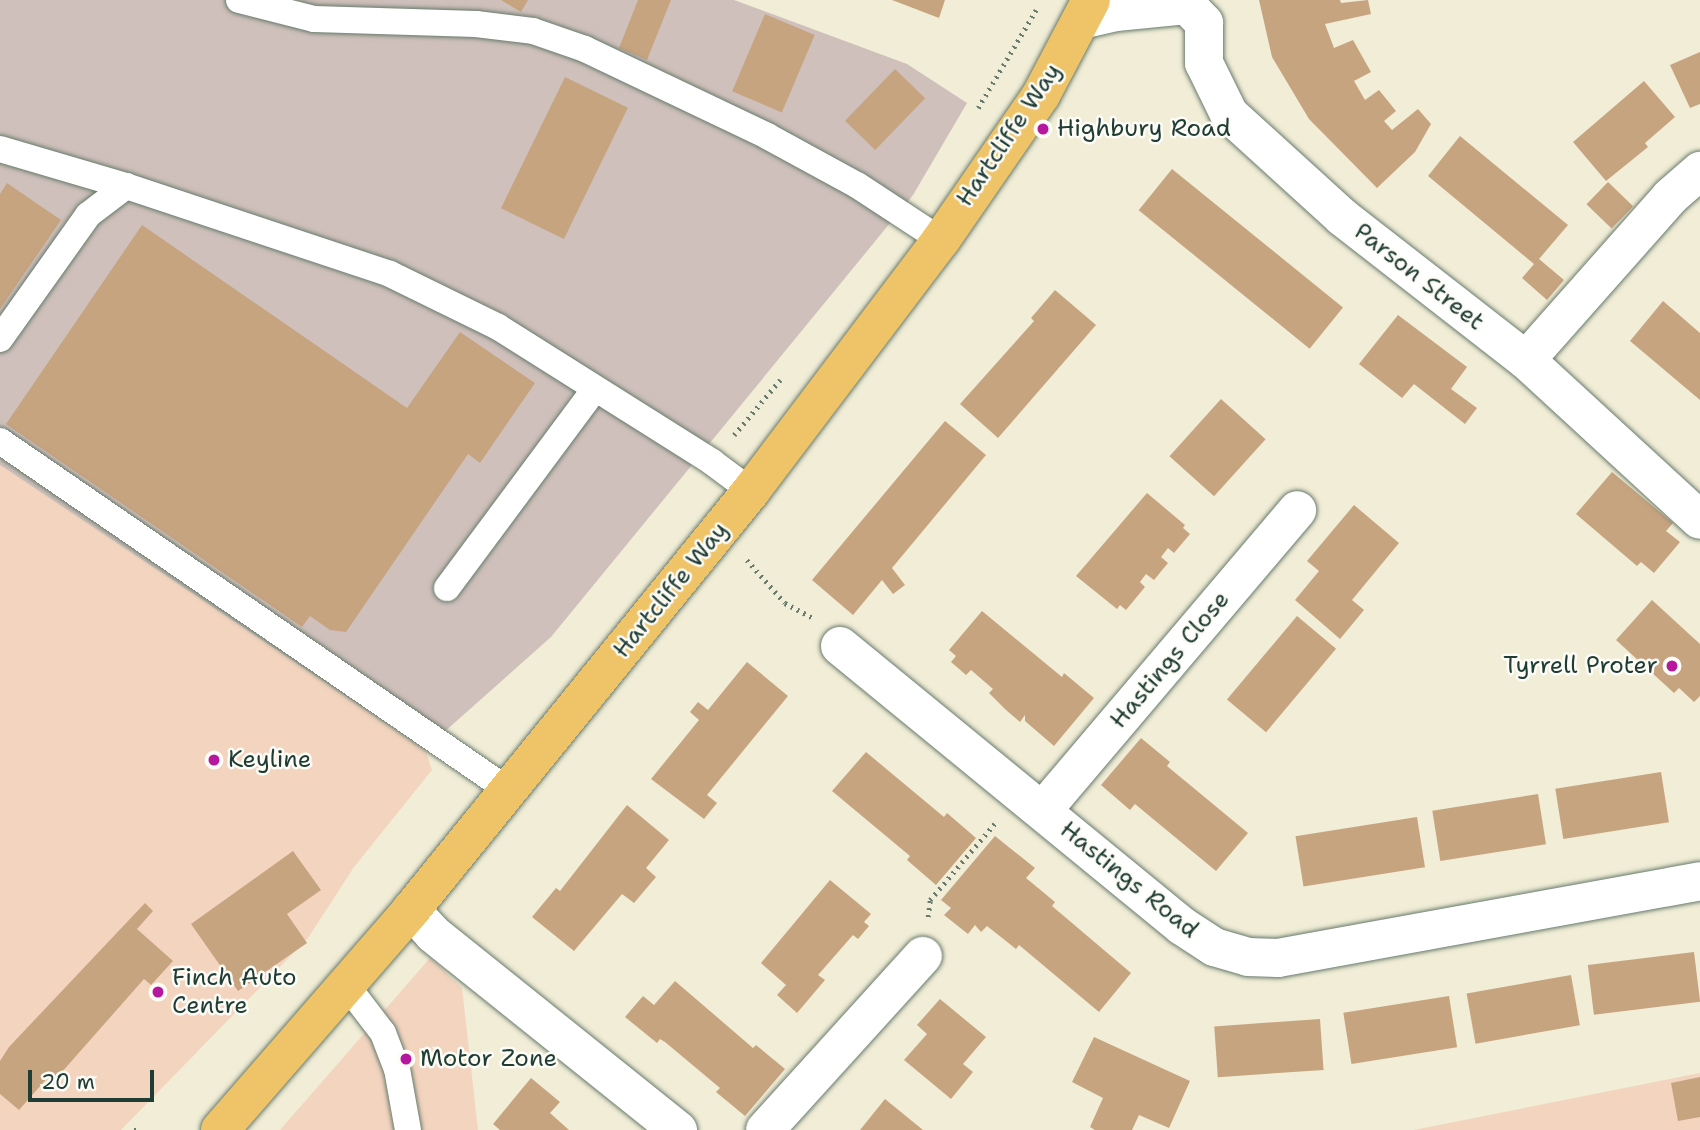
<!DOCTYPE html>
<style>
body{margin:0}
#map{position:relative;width:1700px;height:1130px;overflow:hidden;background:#f1edd6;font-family:"Shantell Sans",sans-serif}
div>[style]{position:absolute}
.built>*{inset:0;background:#f3d4bf}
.industrial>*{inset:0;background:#cfc0bb}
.building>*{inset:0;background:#c7a480;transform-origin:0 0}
.path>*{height:4.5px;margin-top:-2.25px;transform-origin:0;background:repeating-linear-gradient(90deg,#687b6d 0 2px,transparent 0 7px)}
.roads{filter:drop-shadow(0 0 2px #687b6d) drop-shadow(0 0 2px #687b6d)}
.service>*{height:26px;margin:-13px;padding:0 13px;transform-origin:13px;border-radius:13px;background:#fff}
.minor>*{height:38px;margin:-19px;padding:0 19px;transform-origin:19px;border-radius:19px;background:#fff}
.trunk>*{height:38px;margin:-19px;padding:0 19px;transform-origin:19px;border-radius:19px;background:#efc469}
.dots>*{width:19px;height:19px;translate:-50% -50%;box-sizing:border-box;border:4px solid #fdfcf7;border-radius:50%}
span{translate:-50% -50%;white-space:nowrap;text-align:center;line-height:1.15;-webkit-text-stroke:5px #fdfcf7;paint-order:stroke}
.poi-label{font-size:24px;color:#1f3d34}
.left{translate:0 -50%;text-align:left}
.right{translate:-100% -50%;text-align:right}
.street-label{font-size:24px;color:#1f3d34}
.scale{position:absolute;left:28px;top:1070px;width:126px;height:32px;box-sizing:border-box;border:4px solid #1f3d34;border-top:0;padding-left:9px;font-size:21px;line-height:24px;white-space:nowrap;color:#1f3d34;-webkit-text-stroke:5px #fdfcf7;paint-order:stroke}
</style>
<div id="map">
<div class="built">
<i style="clip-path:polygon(0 465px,425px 749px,432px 770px,354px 867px,308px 938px,121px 1130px,0 1130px)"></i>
<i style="clip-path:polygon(430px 958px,462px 988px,478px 1130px,280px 1130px)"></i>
<i style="clip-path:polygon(1700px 1073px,1700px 1130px,1414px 1130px)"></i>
</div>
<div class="industrial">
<i style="clip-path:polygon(0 0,734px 0,907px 64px,967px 103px,913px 195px,551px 637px,425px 749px,0 465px)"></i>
</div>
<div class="building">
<i style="clip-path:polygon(501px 0,528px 0,521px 12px)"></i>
<i style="clip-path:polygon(638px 0,671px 0,647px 60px,619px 48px)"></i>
<i style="clip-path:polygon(892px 0,945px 0,939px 18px)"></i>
<i style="clip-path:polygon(1259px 0,1340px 0,1341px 3px,1368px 0,1371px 14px,1325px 24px,1334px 48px,1353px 40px,1371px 72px,1354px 81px,1365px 100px,1379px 90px,1396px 111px,1384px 121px,1392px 130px,1418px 109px,1431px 124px,1415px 152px,1377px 188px,1309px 119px,1272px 57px)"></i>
<i style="left:765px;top:14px;width:54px;height:84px;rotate:23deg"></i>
<i style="clip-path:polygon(1700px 52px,1700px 104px,1690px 108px,1670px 65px)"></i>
<i style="left:895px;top:69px;width:42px;height:72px;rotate:44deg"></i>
<i style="left:565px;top:77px;width:70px;height:146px;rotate:26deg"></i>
<i style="clip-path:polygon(1644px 81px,1675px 117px,1645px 143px,1648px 147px,1606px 181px,1573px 142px)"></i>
<i style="clip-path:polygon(1460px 136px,1568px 225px,1539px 259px,1564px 280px,1547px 300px,1522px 278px,1534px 264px,1428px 176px)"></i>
<i style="left:1172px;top:169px;width:220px;height:53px;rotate:39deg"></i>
<i style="left:1608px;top:182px;width:35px;height:31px;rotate:44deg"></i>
<i style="clip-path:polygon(7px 183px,61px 220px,0 309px,0 194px)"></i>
<i style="clip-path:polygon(142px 225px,407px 408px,460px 332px,535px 383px,480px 463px,468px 454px,346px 632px,330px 630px,310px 616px,302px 627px,6px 424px)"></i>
<i style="clip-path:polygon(1055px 290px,1096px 325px,998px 438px,960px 404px,1034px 321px,1031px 318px)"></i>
<i style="clip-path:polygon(1663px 301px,1700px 333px,1700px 400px,1630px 341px)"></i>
<i style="clip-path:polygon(1398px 315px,1467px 367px,1451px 389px,1477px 408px,1465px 424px,1414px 384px,1402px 398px,1359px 364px)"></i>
<i style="left:1221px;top:399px;width:60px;height:77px;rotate:42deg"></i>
<i style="clip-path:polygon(945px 421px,986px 455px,892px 568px,905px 585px,893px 594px,882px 580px,853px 615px,812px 580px)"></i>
<i style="clip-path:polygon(1612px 472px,1673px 523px,1666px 531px,1680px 542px,1654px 573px,1641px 562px,1637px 566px,1576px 514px)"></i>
<i style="clip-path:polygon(1147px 493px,1185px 525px,1183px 528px,1190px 534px,1174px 553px,1168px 548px,1161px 557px,1168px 563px,1154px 580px,1146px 574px,1140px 582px,1145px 587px,1126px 610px,1120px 605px,1117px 609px,1076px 576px)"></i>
<i style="clip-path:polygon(1354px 505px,1399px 543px,1352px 600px,1364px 610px,1340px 639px,1295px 600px,1319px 571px,1307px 561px)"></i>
<i style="clip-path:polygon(1652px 600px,1700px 644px,1700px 696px,1694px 702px,1679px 688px,1674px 693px,1616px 640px)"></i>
<i style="clip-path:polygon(982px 611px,1062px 677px,1064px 673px,1094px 698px,1054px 746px,1025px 721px,1025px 715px,1020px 722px,1006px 710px,989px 693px,993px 689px,971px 670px,966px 675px,951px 662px,956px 656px,949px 650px)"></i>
<i style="left:1297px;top:616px;width:51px;height:109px;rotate:40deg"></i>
<i style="clip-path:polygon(747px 662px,788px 696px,707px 795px,717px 803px,704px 819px,651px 779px,699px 720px,690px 712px,698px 702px,708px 710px)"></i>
<i style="clip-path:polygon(1141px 738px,1170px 762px,1167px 766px,1248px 833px,1216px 871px,1135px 804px,1130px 810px,1101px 785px)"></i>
<i style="clip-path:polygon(866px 752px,944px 817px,947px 813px,976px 838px,936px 885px,907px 860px,910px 856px,832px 791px)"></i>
<i style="left:1661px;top:772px;width:51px;height:107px;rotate:81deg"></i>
<i style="left:1538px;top:794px;width:51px;height:107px;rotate:81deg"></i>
<i style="clip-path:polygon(627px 805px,669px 840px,646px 868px,656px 877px,634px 903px,622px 894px,574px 951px,532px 917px,556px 888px,560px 891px)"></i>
<i style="left:1417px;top:817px;width:51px;height:123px;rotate:81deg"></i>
<i style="clip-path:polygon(995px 836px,1035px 868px,1026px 878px,1055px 902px,1052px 906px,1131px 973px,1099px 1012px,1019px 945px,1016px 949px,987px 926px,981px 932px,975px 925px,968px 934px,944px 915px,951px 908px,941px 900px)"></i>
<i style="clip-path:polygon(293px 851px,321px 890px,287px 914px,307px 943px,238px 991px,191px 924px)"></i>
<i style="clip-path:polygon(830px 880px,871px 914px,864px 922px,869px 926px,858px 939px,853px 935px,818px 975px,825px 980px,797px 1013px,777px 995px,786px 985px,761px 963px)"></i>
<i style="clip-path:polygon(145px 903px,153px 911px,137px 929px,173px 961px,151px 985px,144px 979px,54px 1081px,49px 1076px,19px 1110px,0 1094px,0 1061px,9px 1047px)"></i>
<i style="left:1694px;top:952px;width:50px;height:107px;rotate:83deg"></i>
<i style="left:1571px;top:975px;width:51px;height:106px;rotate:80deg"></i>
<i style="clip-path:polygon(675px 981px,753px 1048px,756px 1045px,785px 1069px,745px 1116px,716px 1092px,720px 1088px,665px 1042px,660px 1039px,657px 1043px,625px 1017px,643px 996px,654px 1005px)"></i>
<i style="left:1449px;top:996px;width:52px;height:107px;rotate:81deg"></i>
<i style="clip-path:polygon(940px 999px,986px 1037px,963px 1064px,973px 1072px,951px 1099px,904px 1060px,927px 1034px,917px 1025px)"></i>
<i style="left:1320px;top:1019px;width:51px;height:106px;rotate:86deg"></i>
<i style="clip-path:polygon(1094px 1037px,1190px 1081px,1169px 1128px,1139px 1115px,1132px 1130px,1095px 1130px,1090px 1127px,1103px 1098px,1072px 1082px)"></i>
<i style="clip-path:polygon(1700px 1077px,1700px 1117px,1678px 1121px,1671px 1083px)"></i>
<i style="clip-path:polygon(531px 1078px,560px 1102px,550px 1113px,569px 1130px,500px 1130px,493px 1124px)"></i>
<i style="clip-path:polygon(885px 1099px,923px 1130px,860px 1130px)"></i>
</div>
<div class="path">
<i style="left:978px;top:108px;width:114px;rotate:-59.4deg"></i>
<i style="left:734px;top:435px;width:72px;rotate:-50.1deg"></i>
<i style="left:747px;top:560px;width:57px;rotate:48.5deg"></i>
<i style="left:785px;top:603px;width:32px;rotate:28deg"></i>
<i style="left:928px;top:917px;width:17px;rotate:-83deg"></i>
<i style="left:930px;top:900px;width:101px;rotate:-49.8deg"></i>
<i style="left:134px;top:1130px;width:2px"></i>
</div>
<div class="roads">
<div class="service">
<i style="left:239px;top:0;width:77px;rotate:14.2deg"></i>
<i style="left:314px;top:19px;width:162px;rotate:1.8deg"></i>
<i style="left:476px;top:24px;width:57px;rotate:7deg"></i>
<i style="left:533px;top:31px;width:55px;rotate:19.1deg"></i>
<i style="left:585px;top:49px;width:202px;rotate:25.5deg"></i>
<i style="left:767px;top:136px;width:102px;rotate:28.6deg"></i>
<i style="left:857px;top:185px;width:100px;rotate:33.2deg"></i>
<i style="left:0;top:149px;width:131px;rotate:16.4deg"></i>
<i style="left:126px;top:186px;width:278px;rotate:18.4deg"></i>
<i style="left:390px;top:274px;width:120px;rotate:26.1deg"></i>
<i style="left:498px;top:327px;width:253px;rotate:32.2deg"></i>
<i style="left:712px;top:462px;width:49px;rotate:36.6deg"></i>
<i style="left:0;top:339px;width:152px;rotate:-54.6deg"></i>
<i style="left:88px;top:215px;width:48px;rotate:-37.3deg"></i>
<i style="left:0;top:441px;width:616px;rotate:34.49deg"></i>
<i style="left:447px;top:588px;width:248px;rotate:-53.4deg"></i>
<i style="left:347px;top:986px;width:59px;rotate:52.5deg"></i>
<i style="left:383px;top:1033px;width:39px;rotate:69deg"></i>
<i style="left:397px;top:1069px;width:62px;rotate:79.8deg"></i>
</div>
<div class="minor">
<i style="left:1182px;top:0;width:32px;rotate:46deg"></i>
<i style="left:1204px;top:23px;width:40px;rotate:90deg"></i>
<i style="left:1204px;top:63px;width:57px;rotate:63.9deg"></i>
<i style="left:1229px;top:114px;width:153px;rotate:42.3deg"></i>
<i style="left:1342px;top:217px;width:233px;rotate:37.9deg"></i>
<i style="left:1526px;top:360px;width:236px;rotate:42.6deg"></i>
<i style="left:1081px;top:20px;width:36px;rotate:-13deg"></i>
<i style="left:1116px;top:12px;width:71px;rotate:-5.6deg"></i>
<i style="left:1526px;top:360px;width:217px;rotate:-48.5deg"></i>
<i style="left:1670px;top:197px;width:40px;rotate:-41deg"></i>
<i style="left:840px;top:646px;width:442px;rotate:39.3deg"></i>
<i style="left:1182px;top:926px;width:38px;rotate:33deg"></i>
<i style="left:1214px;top:947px;width:35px;rotate:16deg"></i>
<i style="left:1248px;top:957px;width:30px;rotate:2deg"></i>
<i style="left:1278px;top:958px;width:429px;rotate:-10.3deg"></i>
<i style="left:1043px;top:810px;width:393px;rotate:-49.7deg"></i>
<i style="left:411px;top:910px;width:33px;rotate:47deg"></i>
<i style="left:433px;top:934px;width:314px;rotate:38.7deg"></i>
<i style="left:765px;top:1130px;width:235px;rotate:-47.8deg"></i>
</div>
<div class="trunk">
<i style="left:220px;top:1130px;width:291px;rotate:-49deg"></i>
<i style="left:411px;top:910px;width:540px;rotate:-50.94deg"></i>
<i style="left:751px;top:491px;width:315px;rotate:-52.9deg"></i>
<i style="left:941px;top:240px;width:176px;rotate:-55.4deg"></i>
<i style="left:1041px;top:95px;width:107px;rotate:-62.2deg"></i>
</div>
</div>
<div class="dots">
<i style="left:1043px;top:129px;background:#b5179e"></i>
<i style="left:1672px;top:666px;background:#b5179e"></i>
<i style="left:214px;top:760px;background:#b5179e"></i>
<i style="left:158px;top:992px;background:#b5179e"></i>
<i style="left:406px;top:1059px;background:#b5179e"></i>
</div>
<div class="poi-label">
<span class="left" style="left:1057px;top:129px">Highbury Road</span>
<span class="right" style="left:1658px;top:666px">Tyrrell Proter</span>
<span class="left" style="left:228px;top:760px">Keyline</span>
<span class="left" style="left:172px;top:992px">Finch Auto<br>Centre</span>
<span class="left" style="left:420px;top:1059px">Motor Zone</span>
</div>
<div class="street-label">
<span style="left:1009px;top:135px;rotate:-56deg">Hartcliffe Way</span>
<span style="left:1419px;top:277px;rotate:38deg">Parson Street</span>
<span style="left:671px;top:590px;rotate:-51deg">Hartcliffe Way</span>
<span style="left:1170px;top:660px;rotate:-50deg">Hastings Close</span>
<span style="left:1129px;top:880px;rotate:39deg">Hastings Road</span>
</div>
<div class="scale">20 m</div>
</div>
